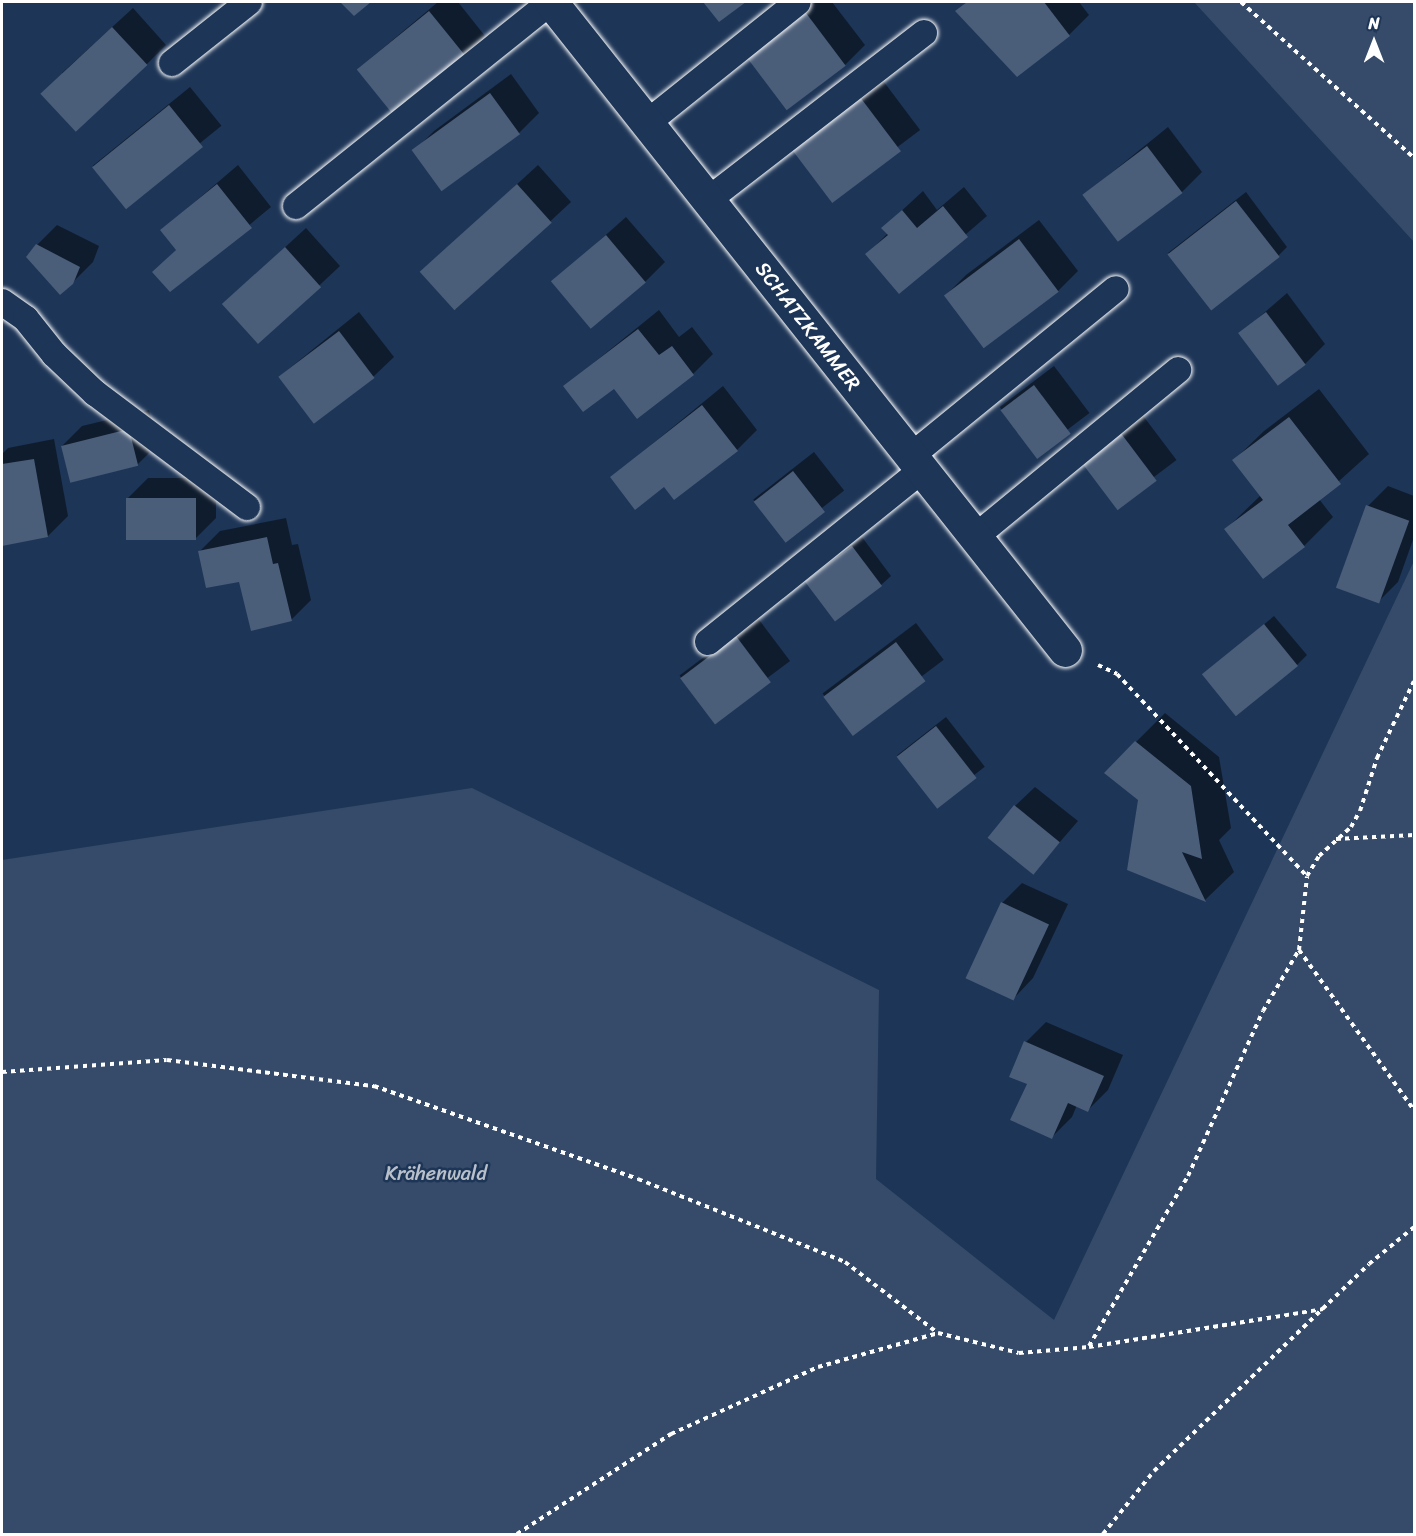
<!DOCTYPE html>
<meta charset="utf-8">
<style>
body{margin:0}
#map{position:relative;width:1416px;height:1536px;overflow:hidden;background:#1d3557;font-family:Sriracha,sans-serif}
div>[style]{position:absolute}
.green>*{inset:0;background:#364b69}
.shadow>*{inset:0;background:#0007;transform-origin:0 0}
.building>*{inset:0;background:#4a5d79;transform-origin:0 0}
.path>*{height:4px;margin-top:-2px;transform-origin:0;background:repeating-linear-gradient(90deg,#fff 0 4.5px,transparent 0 9px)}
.roads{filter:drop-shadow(0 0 2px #fff) drop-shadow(0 0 2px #fff)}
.service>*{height:26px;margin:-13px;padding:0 13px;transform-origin:13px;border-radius:13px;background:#1d3557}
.minor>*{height:33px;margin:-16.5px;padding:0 16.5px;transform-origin:16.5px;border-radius:16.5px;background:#1d3557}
span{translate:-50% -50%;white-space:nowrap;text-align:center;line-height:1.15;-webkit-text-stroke:5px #1d3557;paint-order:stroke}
.street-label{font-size:20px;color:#fff}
.park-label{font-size:20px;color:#b9c0ca}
.frame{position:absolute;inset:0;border:3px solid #fff;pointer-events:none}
.north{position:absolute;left:1344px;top:12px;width:60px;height:60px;-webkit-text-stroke:4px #1d3557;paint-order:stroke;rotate:0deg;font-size:16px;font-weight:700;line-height:24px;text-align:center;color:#fff}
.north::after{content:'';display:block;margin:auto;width:21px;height:27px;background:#fff;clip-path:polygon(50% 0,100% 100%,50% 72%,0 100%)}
</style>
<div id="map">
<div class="green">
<i style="clip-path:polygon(1194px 2px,1414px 2px,1414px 242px)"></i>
<i style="clip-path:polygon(1414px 561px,1414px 1534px,2px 1534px,2px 860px,472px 788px,879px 990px,876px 1179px,1054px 1320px)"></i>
</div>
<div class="shadow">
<i style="clip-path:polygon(438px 2px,458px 2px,485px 36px,465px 56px,358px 69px)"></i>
<i style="clip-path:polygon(705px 2px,743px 2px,719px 20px)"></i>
<i style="clip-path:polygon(809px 2px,832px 2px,865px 45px,845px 65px,766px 34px)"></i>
<i style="clip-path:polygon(967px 2px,1079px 2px,1089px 15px,1069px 35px,957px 12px)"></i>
<i style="clip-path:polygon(133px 8px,166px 45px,147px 64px,62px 73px)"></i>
<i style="clip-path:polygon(511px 74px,539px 113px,519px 133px,442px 189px,414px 151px,434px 131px)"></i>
<i style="left:881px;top:78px;width:65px;height:112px;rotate:53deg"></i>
<i style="left:190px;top:87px;width:50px;height:125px;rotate:51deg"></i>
<i style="clip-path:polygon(1168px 127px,1202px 172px,1182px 192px,1084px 195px)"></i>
<i style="clip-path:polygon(238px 165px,271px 207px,171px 290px,154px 272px,177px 249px,162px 230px)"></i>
<i style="clip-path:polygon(538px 165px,571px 202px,456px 309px,442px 253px)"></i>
<i style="clip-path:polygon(964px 187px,987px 216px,899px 292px,867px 254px,888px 233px,883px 228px,923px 191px,937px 210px)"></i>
<i style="clip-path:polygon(1246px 192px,1287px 247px,1278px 256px,1168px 253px)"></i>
<i style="clip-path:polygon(626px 217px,665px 262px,645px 282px,553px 282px)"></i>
<i style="clip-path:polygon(1039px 220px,1078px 271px,1058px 291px,946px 295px,966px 275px)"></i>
<i style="clip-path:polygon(57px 225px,99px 246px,93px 262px,72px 283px,37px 245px)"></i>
<i style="clip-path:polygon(306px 228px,340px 266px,259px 342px,244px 285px)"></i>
<i style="clip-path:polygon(1287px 293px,1325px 344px,1305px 364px,1240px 334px)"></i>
<i style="clip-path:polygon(659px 310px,679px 337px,692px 327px,713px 354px,693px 374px,614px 387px,565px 386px)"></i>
<i style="clip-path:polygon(359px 312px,394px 357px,374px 376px,280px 376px)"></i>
<i style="left:1054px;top:366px;width:59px;height:68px;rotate:53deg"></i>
<i style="clip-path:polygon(723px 386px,757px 430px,737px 450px,675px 498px,664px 485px,612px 477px)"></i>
<i style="clip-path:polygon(1319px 389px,1369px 454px,1319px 499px,1333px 517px,1304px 546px,1226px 529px,1261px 495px,1234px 460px,1264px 431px)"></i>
<i style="clip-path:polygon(149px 410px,157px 445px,137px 465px,62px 446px,82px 426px)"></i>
<i style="left:1141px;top:413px;width:59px;height:76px;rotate:53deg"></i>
<i style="clip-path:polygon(54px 439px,68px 516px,48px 536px,2px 544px,2px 454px,8px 448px)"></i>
<i style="left:814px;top:452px;width:49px;height:77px;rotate:52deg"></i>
<i style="clip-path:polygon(148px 478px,216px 478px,216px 518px,196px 538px,128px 498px)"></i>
<i style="clip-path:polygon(1388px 486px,1414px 496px,1414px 537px,1398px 582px,1378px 602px,1368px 506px)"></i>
<i style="clip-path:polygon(286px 518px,292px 545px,298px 544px,311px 600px,291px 620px,200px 551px,220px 531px)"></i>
<i style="clip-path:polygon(862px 537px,891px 576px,881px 585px,807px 582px)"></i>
<i style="clip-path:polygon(1274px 616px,1307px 655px,1297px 665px,1204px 675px)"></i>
<i style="left:757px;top:617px;width:55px;height:97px;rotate:53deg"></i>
<i style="left:916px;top:623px;width:46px;height:117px;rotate:53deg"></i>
<i style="clip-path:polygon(1165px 713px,1219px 757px,1231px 828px,1219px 840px,1234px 872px,1205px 900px,1129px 869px,1140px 799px,1136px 742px)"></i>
<i style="left:946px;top:717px;width:63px;height:62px;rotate:52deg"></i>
<i style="clip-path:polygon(1035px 787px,1078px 821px,1034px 872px,1015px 806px)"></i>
<i style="clip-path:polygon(1022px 883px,1068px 904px,1033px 978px,1014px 998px,1002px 903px)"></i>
<i style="clip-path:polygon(1046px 1022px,1123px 1055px,1108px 1090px,1088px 1110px,1077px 1105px,1072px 1117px,1052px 1137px,1029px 1083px,1011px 1076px,1026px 1042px)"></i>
</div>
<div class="building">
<i style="clip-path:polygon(340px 2px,371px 2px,354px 16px)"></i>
<i style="clip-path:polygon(703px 2px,746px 2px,719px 22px)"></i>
<i style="clip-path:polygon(967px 2px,1044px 2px,1070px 36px,1017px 77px,955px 11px)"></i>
<i style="left:803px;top:9px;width:71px;height:74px;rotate:53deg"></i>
<i style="left:429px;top:11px;width:59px;height:93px;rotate:51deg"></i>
<i style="left:112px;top:27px;width:52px;height:98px;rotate:47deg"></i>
<i style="left:490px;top:93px;width:51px;height:97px;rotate:54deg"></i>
<i style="left:860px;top:97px;width:68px;height:86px;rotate:53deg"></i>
<i style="left:169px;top:105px;width:54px;height:99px;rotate:51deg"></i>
<i style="left:1147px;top:146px;width:59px;height:81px;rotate:53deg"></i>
<i style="clip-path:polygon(217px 184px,252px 228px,170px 292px,152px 272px,176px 250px,160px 230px)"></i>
<i style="left:517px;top:184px;width:52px;height:131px;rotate:48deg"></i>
<i style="left:1236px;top:201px;width:71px;height:87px;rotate:52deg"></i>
<i style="clip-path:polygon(943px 206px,968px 237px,899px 294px,865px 254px,888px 235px,881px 228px,902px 210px,917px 228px)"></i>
<i style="left:606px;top:235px;width:62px;height:72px;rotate:50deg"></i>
<i style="left:1019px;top:239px;width:66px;height:94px;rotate:53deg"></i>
<i style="clip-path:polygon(36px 244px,80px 267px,73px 284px,60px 295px,26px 257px)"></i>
<i style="left:285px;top:247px;width:54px;height:85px;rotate:48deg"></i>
<i style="left:1266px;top:312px;width:66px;height:35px;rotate:53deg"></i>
<i style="clip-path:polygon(638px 329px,659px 355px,672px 346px,694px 375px,637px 419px,614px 389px,583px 412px,563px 386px)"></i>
<i style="left:339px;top:331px;width:59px;height:76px;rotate:53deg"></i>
<i style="left:1034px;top:385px;width:61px;height:42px;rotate:53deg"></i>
<i style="clip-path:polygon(702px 405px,738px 451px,674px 500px,664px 487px,635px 510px,610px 477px)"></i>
<i style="clip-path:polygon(1289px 417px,1341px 484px,1288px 525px,1305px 547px,1263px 579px,1224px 529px,1263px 500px,1232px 460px)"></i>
<i style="left:129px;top:429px;width:38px;height:70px;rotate:76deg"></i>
<i style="left:1120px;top:432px;width:61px;height:49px;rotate:53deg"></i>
<i style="clip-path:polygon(34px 459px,48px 537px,2px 546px,2px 464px)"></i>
<i style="left:793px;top:471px;width:52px;height:50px;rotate:52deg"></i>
<i style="left:126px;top:498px;width:70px;height:42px"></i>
<i style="left:1366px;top:505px;width:46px;height:88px;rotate:20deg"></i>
<i style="clip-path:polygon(267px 537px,273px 564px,278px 563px,292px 621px,251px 631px,239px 582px,206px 588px,198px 551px)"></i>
<i style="left:852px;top:546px;width:50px;height:59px;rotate:53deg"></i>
<i style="left:1264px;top:624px;width:54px;height:80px;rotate:51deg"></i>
<i style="left:736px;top:636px;width:58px;height:70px;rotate:53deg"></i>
<i style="left:896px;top:642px;width:49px;height:91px;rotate:53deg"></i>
<i style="left:936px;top:726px;width:66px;height:50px;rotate:52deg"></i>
<i style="clip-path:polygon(1135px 741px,1191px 786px,1202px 859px,1182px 852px,1206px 902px,1127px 870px,1138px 800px,1104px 773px)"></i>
<i style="left:1014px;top:805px;width:59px;height:42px;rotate:39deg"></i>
<i style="left:1001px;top:902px;width:53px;height:84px;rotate:25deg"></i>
<i style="clip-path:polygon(1024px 1041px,1104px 1076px,1088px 1112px,1068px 1103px,1052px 1139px,1010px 1120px,1027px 1084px,1009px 1077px)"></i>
</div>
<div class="path">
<i style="left:1241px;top:2px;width:233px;rotate:42deg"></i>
<i style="left:1098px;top:665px;width:21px;rotate:25deg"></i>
<i style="left:1117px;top:674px;width:277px;rotate:46.8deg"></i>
<i style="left:1336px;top:839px;width:78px;rotate:-2.9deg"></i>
<i style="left:1299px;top:950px;width:197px;rotate:54.3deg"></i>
<i style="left:2px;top:1072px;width:165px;rotate:-4.2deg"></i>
<i style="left:167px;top:1060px;width:209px;rotate:7.2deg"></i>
<i style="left:374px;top:1086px;width:280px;rotate:19.4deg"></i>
<i style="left:638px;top:1179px;width:223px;rotate:21.8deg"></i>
<i style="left:845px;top:1262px;width:117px;rotate:37.4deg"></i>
<i style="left:938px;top:1333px;width:83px;rotate:13.9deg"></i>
<i style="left:1019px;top:1353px;width:70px;rotate:-4.9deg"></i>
<i style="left:1089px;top:1347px;width:237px;rotate:-9.2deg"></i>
<i style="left:1089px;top:1346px;width:197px;rotate:-59.8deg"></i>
<i style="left:1188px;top:1176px;width:181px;rotate:-65.6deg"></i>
<i style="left:1263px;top:1011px;width:71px;rotate:-59.5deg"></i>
<i style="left:1299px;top:950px;width:74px;rotate:-83.8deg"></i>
<i style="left:1307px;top:876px;width:23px;rotate:-59deg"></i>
<i style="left:1319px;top:856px;width:43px;rotate:-42.2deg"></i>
<i style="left:1351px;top:827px;width:18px;rotate:-61deg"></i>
<i style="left:1360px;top:811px;width:56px;rotate:-72.2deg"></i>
<i style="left:1377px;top:758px;width:85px;rotate:-64.3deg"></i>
<i style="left:517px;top:1534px;width:184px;rotate:-33deg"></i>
<i style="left:671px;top:1434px;width:162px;rotate:-24.5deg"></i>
<i style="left:818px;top:1367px;width:125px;rotate:-15.8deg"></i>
<i style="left:1103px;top:1534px;width:81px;rotate:-51deg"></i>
<i style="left:1154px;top:1471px;width:298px;rotate:-43.9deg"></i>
<i style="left:1369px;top:1264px;width:58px;rotate:-39.4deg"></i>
</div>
<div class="roads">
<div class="service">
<i style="left:172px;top:63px;width:98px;rotate:-38.4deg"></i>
<i style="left:647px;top:123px;width:193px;rotate:-38.7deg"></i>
<i style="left:708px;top:200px;width:273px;rotate:-37.7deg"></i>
<i style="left:296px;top:206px;width:327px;rotate:-38.7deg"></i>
<i style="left:2px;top:302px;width:29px;rotate:35deg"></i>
<i style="left:26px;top:319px;width:45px;rotate:51.3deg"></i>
<i style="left:54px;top:354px;width:57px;rotate:43.6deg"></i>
<i style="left:95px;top:393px;width:190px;rotate:36.9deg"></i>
<i style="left:911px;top:456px;width:264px;rotate:-39.2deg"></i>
<i style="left:975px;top:537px;width:263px;rotate:-39.4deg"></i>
<i style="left:708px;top:642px;width:275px;rotate:-38.8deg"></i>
</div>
<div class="minor">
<i style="left:551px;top:2px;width:827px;rotate:51.58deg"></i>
</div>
</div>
<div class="street-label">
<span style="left:808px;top:326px;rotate:52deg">SCHATZKAMMER</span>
</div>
<div class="park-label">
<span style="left:436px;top:1173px">Krähenwald</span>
</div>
<div class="frame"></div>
<div class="north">N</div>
</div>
